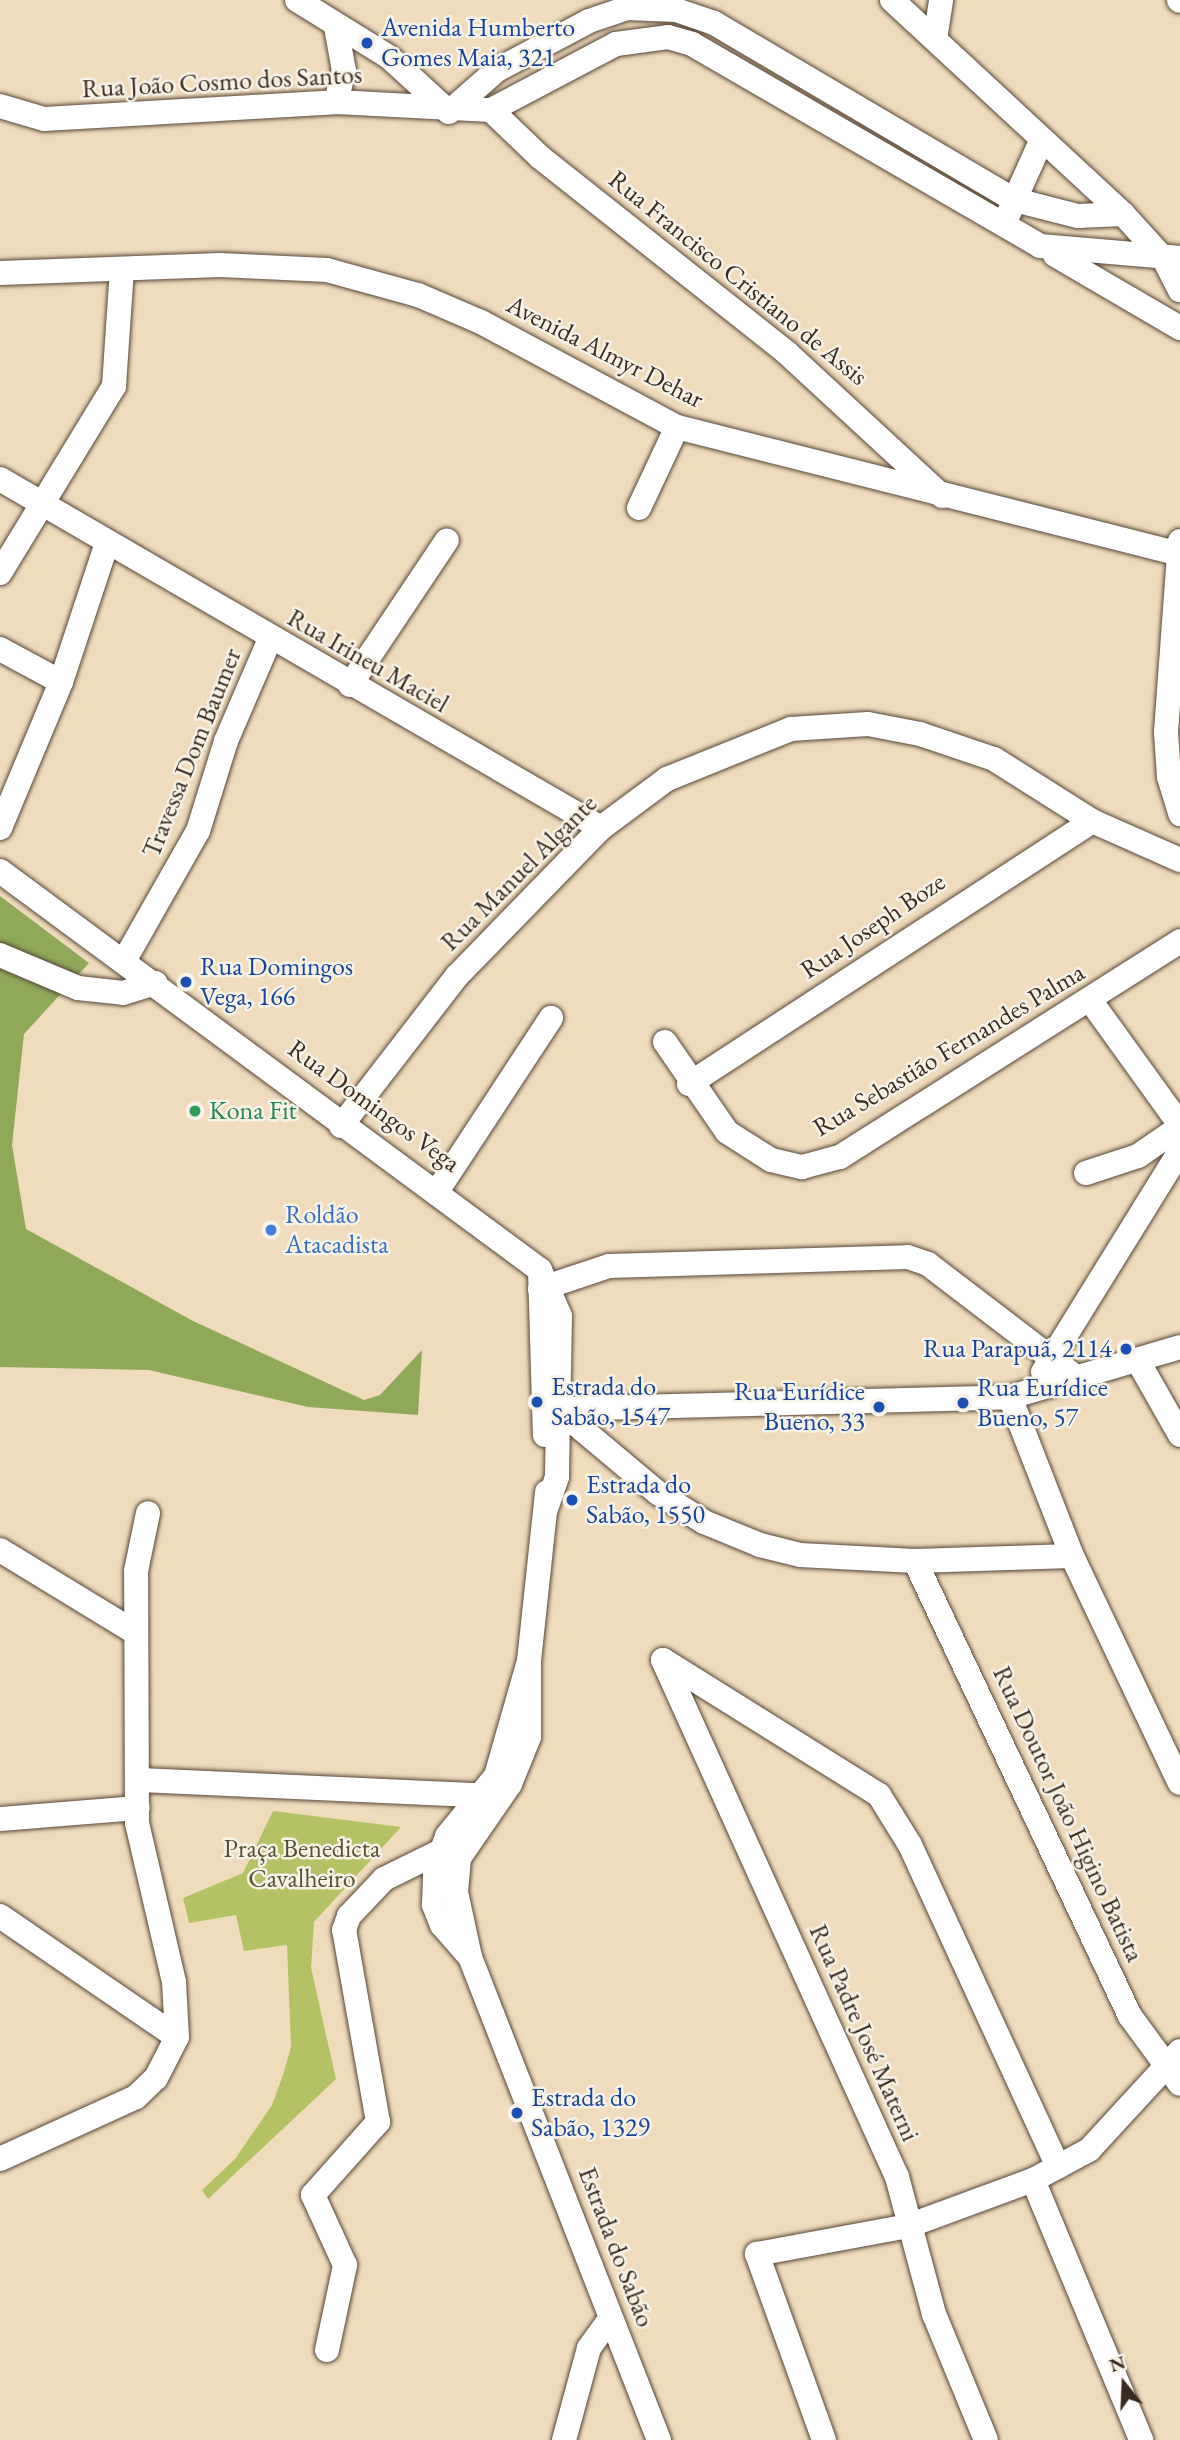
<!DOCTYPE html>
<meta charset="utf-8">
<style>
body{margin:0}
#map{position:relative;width:1180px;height:2440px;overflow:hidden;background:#f0dcbc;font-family:"EB Garamond",serif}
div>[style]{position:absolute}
.green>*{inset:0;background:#b4c265}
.forest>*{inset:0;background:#8fa85a}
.roads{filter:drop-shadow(0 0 2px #564536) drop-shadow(0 0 2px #564536)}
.minor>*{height:24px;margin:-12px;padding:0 12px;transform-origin:12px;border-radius:12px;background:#fff}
.dots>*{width:19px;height:19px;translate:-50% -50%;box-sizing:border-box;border:4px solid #f7f3e8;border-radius:50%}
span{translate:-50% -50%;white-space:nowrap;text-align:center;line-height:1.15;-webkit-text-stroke:5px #f7f3e8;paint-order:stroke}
.transit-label{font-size:26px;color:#164399}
.left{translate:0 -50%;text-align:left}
.right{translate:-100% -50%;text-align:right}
.street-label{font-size:26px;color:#3b2a1e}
.leisure-label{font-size:26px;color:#27864d}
.shop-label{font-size:26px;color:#366cbe}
.park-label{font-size:26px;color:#595030}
.north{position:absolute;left:1089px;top:2349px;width:70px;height:70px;-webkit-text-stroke:5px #f7f3e8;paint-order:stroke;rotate:342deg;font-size:19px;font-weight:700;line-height:28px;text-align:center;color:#3b2a1e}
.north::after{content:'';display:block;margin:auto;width:24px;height:32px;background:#3b2a1e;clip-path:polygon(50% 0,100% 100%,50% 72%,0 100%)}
</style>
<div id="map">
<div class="green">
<i style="clip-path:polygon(273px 1811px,401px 1827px,314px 1922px,311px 1968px,336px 2079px,208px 2199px,202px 2190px,235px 2159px,272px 2105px,283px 2075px,291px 2047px,287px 1945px,244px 1951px,236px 1915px,189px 1923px,183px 1898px,243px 1873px)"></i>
</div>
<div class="forest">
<i style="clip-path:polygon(0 896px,89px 963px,24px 1034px,12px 1145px,26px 1229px,193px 1321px,364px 1400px,380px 1395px,422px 1350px,418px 1415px,308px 1407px,149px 1370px,0 1367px)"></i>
</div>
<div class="roads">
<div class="minor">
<i style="left:297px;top:0;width:108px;rotate:31.8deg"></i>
<i style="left:389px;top:57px;width:81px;rotate:42.5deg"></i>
<i style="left:449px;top:112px;width:64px;rotate:-41.2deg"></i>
<i style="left:497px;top:70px;width:104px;rotate:-28deg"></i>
<i style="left:589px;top:21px;width:40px;rotate:-18.9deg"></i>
<i style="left:627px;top:8px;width:49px;rotate:2.3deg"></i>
<i style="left:676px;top:10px;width:40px;rotate:18.9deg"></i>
<i style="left:714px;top:23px;width:349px;rotate:30.5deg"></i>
<i style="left:1015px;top:200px;width:65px;rotate:14.3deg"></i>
<i style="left:1078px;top:216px;width:45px;rotate:-2.5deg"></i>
<i style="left:892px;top:0;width:315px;rotate:42.8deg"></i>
<i style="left:1123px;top:214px;width:61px;rotate:47.7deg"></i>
<i style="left:1164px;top:259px;width:35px;rotate:63deg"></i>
<i style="left:1179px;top:0;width:1px;rotate:45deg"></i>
<i style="left:935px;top:39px;width:39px;rotate:-81deg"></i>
<i style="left:336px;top:102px;width:32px;rotate:-76deg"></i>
<i style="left:344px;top:71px;width:45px;rotate:-100.3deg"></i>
<i style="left:0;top:106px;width:46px;rotate:16.5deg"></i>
<i style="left:44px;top:119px;width:292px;rotate:-3.3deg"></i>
<i style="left:336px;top:102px;width:155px;rotate:3deg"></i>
<i style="left:491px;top:110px;width:141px;rotate:-27.8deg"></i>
<i style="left:616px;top:44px;width:52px;rotate:-7.7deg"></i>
<i style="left:668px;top:37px;width:25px;rotate:16deg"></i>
<i style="left:692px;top:44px;width:402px;rotate:30.1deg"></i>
<i style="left:1040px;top:246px;width:141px;rotate:4.9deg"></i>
<i style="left:491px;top:110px;width:68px;rotate:43.8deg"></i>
<i style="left:540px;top:157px;width:315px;rotate:38.4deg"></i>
<i style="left:787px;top:353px;width:211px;rotate:42.7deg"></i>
<i style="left:1008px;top:215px;width:83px;rotate:-65.9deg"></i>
<i style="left:1055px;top:255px;width:145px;rotate:30.3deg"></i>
<i style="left:0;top:273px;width:220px;rotate:-2.1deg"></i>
<i style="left:220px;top:265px;width:107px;rotate:2.7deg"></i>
<i style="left:327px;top:270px;width:94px;rotate:15.4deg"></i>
<i style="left:418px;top:295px;width:69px;rotate:23.2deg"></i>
<i style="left:481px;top:322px;width:222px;rotate:28.2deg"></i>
<i style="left:677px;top:427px;width:519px;rotate:14.17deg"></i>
<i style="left:0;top:479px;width:695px;rotate:30.14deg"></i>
<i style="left:639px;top:508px;width:89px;rotate:-64.9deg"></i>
<i style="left:1180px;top:541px;width:192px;rotate:94.2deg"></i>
<i style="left:1166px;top:732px;width:45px;rotate:86.2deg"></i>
<i style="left:1169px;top:777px;width:39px;rotate:73deg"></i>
<i style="left:0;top:573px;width:219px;rotate:-58.6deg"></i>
<i style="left:114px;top:386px;width:116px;rotate:-86.1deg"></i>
<i style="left:0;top:649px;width:69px;rotate:28.4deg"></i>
<i style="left:350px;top:685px;width:174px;rotate:-56.2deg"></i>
<i style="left:0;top:828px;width:158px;rotate:-67.3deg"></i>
<i style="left:61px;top:682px;width:146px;rotate:-71.7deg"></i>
<i style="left:0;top:871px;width:671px;rotate:36.46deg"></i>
<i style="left:540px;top:1270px;width:50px;rotate:66.5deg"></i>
<i style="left:560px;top:1316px;width:161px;rotate:91.1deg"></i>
<i style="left:557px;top:1477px;width:34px;rotate:109deg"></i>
<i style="left:0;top:955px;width:85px;rotate:22.9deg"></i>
<i style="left:78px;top:988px;width:45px;rotate:6.3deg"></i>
<i style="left:123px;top:993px;width:34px;rotate:-17deg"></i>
<i style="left:124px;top:961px;width:150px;rotate:-60.4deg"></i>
<i style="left:198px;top:831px;width:94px;rotate:-72.7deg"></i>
<i style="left:226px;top:741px;width:111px;rotate:-66.7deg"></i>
<i style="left:1090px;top:1000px;width:154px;rotate:54.2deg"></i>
<i style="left:665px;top:1042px;width:109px;rotate:55.4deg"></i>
<i style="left:727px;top:1132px;width:52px;rotate:32.5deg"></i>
<i style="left:771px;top:1160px;width:32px;rotate:13deg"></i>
<i style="left:802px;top:1167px;width:39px;rotate:-15deg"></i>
<i style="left:840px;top:1157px;width:403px;rotate:-32.4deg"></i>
<i style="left:689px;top:1084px;width:481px;rotate:-33.1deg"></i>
<i style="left:341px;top:1126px;width:190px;rotate:-52.3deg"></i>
<i style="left:457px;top:976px;width:206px;rotate:-45.8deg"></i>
<i style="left:601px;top:828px;width:82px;rotate:-36.6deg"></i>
<i style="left:667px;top:779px;width:134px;rotate:-22deg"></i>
<i style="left:791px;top:729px;width:77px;rotate:-3.7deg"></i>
<i style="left:868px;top:724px;width:53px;rotate:10.9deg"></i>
<i style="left:920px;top:734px;width:78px;rotate:18.7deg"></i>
<i style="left:994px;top:759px;width:116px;rotate:32.3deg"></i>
<i style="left:1092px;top:821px;width:96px;rotate:23.9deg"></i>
<i style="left:1086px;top:1173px;width:55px;rotate:-18.1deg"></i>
<i style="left:1138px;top:1156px;width:51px;rotate:-34.6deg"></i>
<i style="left:438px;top:1190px;width:206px;rotate:-56.7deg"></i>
<i style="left:540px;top:1270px;width:165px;rotate:88.3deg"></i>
<i style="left:540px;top:1289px;width:73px;rotate:-18.4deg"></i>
<i style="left:609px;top:1266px;width:299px;rotate:-1.7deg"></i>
<i style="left:908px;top:1257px;width:21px;rotate:19deg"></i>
<i style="left:928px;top:1264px;width:188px;rotate:37.4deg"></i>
<i style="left:1138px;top:1361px;width:85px;rotate:60.4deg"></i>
<i style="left:1043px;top:1372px;width:260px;rotate:-58.2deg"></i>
<i style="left:1010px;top:1397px;width:171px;rotate:68.7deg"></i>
<i style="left:1072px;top:1556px;width:251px;rotate:64.6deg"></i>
<i style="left:553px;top:1405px;width:137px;rotate:40deg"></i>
<i style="left:658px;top:1493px;width:54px;rotate:32.2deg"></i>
<i style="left:704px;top:1522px;width:61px;rotate:22.3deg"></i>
<i style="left:760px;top:1545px;width:41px;rotate:14deg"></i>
<i style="left:800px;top:1555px;width:115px;rotate:3deg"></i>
<i style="left:915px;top:1561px;width:157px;rotate:-1.8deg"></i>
<i style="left:560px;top:1409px;width:450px;rotate:-1.5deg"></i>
<i style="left:1010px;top:1397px;width:177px;rotate:-16.4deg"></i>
<i style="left:0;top:1550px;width:159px;rotate:31.4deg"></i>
<i style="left:915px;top:1561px;width:503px;rotate:64.71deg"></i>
<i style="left:1130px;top:2016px;width:84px;rotate:53.7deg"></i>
<i style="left:663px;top:1660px;width:567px;rotate:65.65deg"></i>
<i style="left:897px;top:2177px;width:142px;rotate:74.9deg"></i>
<i style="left:934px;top:2314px;width:136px;rotate:67.6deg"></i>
<i style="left:663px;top:1660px;width:255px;rotate:32deg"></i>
<i style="left:879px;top:1795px;width:59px;rotate:58.2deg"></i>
<i style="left:910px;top:1845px;width:354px;rotate:65.3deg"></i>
<i style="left:529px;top:1661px;width:76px;rotate:90deg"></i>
<i style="left:529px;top:1737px;width:51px;rotate:112deg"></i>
<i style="left:510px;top:1784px;width:90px;rotate:124.6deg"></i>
<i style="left:459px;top:1858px;width:34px;rotate:95deg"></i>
<i style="left:456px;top:1892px;width:66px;rotate:77.8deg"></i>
<i style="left:470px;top:1957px;width:519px;rotate:68.63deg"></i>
<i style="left:141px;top:1780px;width:347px;rotate:2.6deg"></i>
<i style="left:0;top:1819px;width:138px;rotate:-4.6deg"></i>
<i style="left:0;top:1916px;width:214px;rotate:34.4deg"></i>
<i style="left:470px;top:1957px;width:43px;rotate:-131.2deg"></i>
<i style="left:442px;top:1925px;width:22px;rotate:-112deg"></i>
<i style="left:434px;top:1905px;width:37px;rotate:-88deg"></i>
<i style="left:435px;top:1868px;width:34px;rotate:-69deg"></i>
<i style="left:447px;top:1836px;width:77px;rotate:-50.8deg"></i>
<i style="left:496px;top:1776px;width:120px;rotate:-74deg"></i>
<i style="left:529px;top:1661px;width:170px;rotate:-83.9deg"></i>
<i style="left:0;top:2159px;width:149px;rotate:-24.5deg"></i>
<i style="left:136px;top:2097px;width:28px;rotate:-44deg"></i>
<i style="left:156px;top:2078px;width:46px;rotate:-62.9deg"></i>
<i style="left:177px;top:2037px;width:55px;rotate:-93.1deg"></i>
<i style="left:174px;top:1982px;width:163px;rotate:-103.1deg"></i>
<i style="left:137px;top:1823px;width:252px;rotate:-90.2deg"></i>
<i style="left:136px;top:1571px;width:59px;rotate:-78.3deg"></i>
<i style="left:1033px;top:2180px;width:282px;rotate:67.4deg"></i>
<i style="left:327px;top:2350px;width:87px;rotate:-78deg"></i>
<i style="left:345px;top:2265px;width:77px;rotate:-114.6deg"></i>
<i style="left:313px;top:2195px;width:98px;rotate:-48.3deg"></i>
<i style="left:378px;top:2122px;width:195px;rotate:-100deg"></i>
<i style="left:344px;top:1930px;width:15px;rotate:-70deg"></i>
<i style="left:349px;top:1916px;width:51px;rotate:-46.6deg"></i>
<i style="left:384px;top:1879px;width:64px;rotate:-26.2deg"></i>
<i style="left:564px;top:2440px;width:95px;rotate:-74.8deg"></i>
<i style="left:589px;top:2348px;width:37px;rotate:-54deg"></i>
<i style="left:824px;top:2440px;width:198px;rotate:-109.8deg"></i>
<i style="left:757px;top:2254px;width:154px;rotate:-10.5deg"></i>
<i style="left:908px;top:2226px;width:133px;rotate:-20.2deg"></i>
<i style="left:1033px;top:2180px;width:64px;rotate:-28.2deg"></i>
<i style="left:1089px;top:2150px;width:134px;rotate:-47.4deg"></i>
</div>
</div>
<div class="dots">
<i style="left:367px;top:43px;background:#1a4fb4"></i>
<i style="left:186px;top:982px;background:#1a4fb4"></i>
<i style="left:195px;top:1111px;background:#2e9e5b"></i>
<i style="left:271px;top:1230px;background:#3f7fe0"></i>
<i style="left:1126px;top:1349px;background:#1a4fb4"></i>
<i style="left:537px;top:1402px;background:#1a4fb4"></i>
<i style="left:963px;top:1403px;background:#1a4fb4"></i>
<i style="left:879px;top:1407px;background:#1a4fb4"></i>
<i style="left:572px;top:1500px;background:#1a4fb4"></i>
<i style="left:517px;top:2113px;background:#1a4fb4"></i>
</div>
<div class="transit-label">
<span class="left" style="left:381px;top:43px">Avenida Humberto<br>Gomes Maia, 321</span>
<span class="left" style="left:200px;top:982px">Rua Domingos<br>Vega, 166</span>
<span class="right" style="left:1112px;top:1349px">Rua Parapuã, 2114</span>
<span class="left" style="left:551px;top:1402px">Estrada do<br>Sabão, 1547</span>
<span class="left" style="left:977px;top:1403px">Rua Eurídice<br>Bueno, 57</span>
<span class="right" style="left:865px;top:1407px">Rua Eurídice<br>Bueno, 33</span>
<span class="left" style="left:586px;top:1500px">Estrada do<br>Sabão, 1550</span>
<span class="left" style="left:531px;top:2113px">Estrada do<br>Sabão, 1329</span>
</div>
<div class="street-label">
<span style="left:222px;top:82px;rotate:-3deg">Rua João Cosmo dos Santos</span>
<span style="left:738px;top:278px;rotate:39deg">Rua Francisco Cristiano de Assis</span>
<span style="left:605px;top:352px;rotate:27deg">Avenida Almyr Dehar</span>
<span style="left:368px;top:661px;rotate:30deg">Rua Irineu Maciel</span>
<span style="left:192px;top:753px;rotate:-68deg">Travessa Dom Baumer</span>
<span style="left:519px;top:873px;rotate:-45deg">Rua Manuel Algante</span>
<span style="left:873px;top:926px;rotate:-34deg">Rua Joseph Boze</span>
<span style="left:949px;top:1050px;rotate:-31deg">Rua Sebastião Fernandes Palma</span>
<span style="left:374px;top:1106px;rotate:36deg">Rua Domingos Vega</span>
<span style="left:1068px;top:1814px;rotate:65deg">Rua Doutor João Higino Batista</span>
<span style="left:864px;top:2033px;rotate:66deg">Rua Padre José Materni</span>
<span style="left:616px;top:2247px;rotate:69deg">Estrada do Sabão</span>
</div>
<div class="leisure-label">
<span class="left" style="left:209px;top:1111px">Kona Fit</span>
</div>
<div class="shop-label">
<span class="left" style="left:285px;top:1230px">Roldão<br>Atacadista</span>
</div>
<div class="park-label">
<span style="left:302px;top:1864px">Praça Benedicta<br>Cavalheiro</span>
</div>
<div class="north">N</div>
</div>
